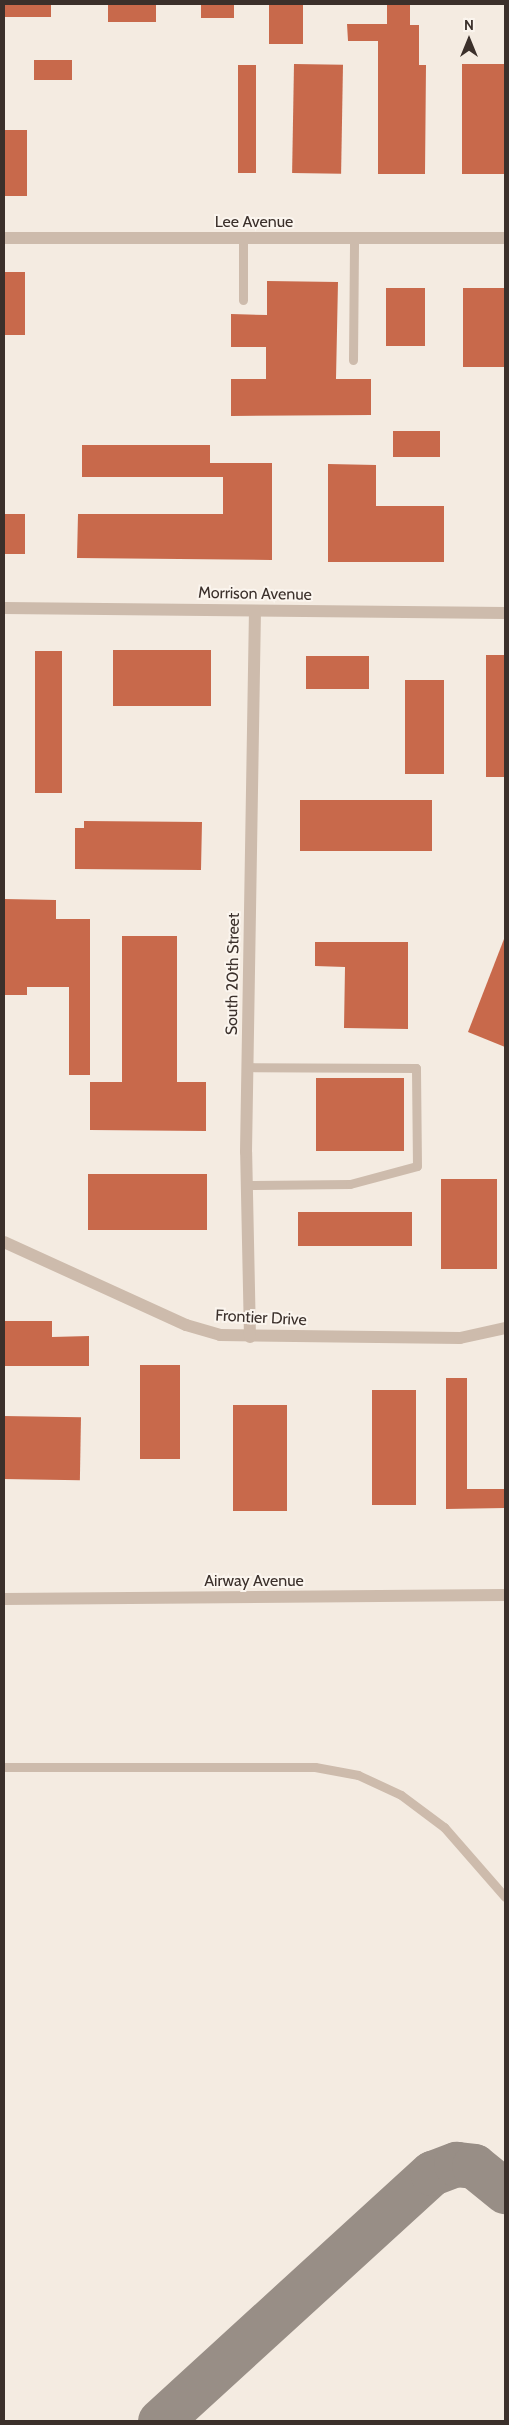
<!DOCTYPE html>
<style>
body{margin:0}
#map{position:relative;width:509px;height:2425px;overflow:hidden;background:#f4ebe1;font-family:Cabin,sans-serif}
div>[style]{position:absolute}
.taxiway>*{height:45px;margin:-22.5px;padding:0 22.5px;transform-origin:22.5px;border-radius:22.5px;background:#988e86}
.building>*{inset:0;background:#c8694b;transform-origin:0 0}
.service>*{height:9px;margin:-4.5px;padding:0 4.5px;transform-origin:4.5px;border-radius:4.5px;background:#cdbbac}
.minor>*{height:12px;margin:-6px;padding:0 6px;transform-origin:6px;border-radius:6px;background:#cdbbac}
.tertiary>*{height:12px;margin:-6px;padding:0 6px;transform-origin:6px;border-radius:6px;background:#cdbbac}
span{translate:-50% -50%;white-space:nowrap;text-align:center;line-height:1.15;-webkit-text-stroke:4px #fbf5ee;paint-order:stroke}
.street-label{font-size:16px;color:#3b302b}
.frame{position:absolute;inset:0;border:5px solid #3b302b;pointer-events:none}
.north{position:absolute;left:444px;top:15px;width:50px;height:50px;-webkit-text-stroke:4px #fbf5ee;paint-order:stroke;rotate:0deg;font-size:14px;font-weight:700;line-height:20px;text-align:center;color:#3b302b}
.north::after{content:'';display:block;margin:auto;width:18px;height:22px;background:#3b302b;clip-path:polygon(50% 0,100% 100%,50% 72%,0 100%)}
</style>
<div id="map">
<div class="taxiway">
<i style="left:160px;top:2421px;width:368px;rotate:-42.4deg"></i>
<i style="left:432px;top:2173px;width:26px;rotate:-21deg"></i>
<i style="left:456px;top:2164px;width:18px;rotate:6deg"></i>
<i style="left:474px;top:2166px;width:40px;rotate:39deg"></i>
</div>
<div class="building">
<i style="left:4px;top:4px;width:47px;height:13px"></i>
<i style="left:108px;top:4px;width:48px;height:18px"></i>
<i style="left:201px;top:4px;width:33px;height:14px"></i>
<i style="left:269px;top:4px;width:34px;height:40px"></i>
<i style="clip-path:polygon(387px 4px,410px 4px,410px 25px,419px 25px,419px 65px,426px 65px,425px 174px,378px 174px,378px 41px,348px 41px,347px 24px,387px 24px)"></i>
<i style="left:34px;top:60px;width:38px;height:20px"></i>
<i style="left:294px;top:64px;width:49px;height:109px;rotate:1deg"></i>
<i style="left:505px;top:64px;width:110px;height:43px;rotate:90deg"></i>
<i style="left:238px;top:65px;width:18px;height:108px"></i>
<i style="left:4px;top:130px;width:23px;height:66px"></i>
<i style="left:4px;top:272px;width:21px;height:63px"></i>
<i style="clip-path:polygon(267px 281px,338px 282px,336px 379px,371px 379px,371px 415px,231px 416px,231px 379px,266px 379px,266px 347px,231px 347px,231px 314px,267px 315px)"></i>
<i style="left:386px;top:288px;width:39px;height:58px"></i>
<i style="left:463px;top:288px;width:42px;height:79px"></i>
<i style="left:393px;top:431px;width:47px;height:26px"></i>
<i style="clip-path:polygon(82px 445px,210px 445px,210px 463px,272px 463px,272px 560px,77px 558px,78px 514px,223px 514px,223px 477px,82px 477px)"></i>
<i style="clip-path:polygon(328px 464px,376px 465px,376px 506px,444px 506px,444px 562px,328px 562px)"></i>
<i style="left:4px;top:514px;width:21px;height:40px"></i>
<i style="left:113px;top:650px;width:98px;height:56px"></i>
<i style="left:35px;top:651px;width:27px;height:142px"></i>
<i style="left:486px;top:655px;width:19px;height:122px"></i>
<i style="left:306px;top:656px;width:63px;height:33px"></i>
<i style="left:405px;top:680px;width:39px;height:94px"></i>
<i style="left:300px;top:800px;width:132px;height:51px"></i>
<i style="clip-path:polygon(84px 821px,202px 822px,201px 870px,75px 869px,75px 828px,84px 828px)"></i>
<i style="clip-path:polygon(4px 899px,56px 900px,56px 919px,90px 919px,90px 1075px,69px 1075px,69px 987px,27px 987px,27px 995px,4px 995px)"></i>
<i style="clip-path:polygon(122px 936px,177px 936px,177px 1082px,206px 1082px,206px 1131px,90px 1130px,90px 1082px,122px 1082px)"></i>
<i style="clip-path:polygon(504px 939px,505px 940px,505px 1047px,468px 1032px)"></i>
<i style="clip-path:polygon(315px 942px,408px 942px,408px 1029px,344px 1028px,345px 967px,315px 966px)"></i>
<i style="left:316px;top:1078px;width:88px;height:73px"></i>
<i style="left:88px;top:1174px;width:119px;height:56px"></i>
<i style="left:441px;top:1179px;width:56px;height:90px"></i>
<i style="left:298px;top:1212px;width:114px;height:34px"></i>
<i style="clip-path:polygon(4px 1321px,52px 1321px,52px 1337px,89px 1336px,89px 1366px,4px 1366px)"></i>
<i style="left:140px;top:1365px;width:40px;height:94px"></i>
<i style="clip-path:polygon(446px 1378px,467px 1378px,467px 1489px,505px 1489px,505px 1508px,446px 1509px)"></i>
<i style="left:372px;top:1390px;width:44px;height:115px"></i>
<i style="left:233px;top:1405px;width:54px;height:106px"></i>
<i style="left:4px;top:1416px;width:77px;height:63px;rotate:1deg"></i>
</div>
<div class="service">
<i style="left:243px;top:238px;width:62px;rotate:90deg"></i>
<i style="left:353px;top:360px;width:122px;rotate:-89.5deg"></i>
<i style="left:247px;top:1185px;width:103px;rotate:-0.6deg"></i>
<i style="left:350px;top:1184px;width:69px;rotate:-15deg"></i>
<i style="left:417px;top:1166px;width:98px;rotate:-90.6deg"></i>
<i style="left:416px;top:1068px;width:168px;rotate:-179.7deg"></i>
<i style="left:4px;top:1767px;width:311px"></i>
<i style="left:315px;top:1767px;width:44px;rotate:10.5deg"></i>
<i style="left:358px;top:1775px;width:47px;rotate:24.9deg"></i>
<i style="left:401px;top:1795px;width:54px;rotate:36.7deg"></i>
<i style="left:444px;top:1827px;width:93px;rotate:48.9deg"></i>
</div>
<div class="minor">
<i style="left:4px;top:238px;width:501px"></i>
<i style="left:4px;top:608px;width:501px;rotate:0.57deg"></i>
<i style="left:4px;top:1242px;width:200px;rotate:24.5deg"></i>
<i style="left:186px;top:1325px;width:35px;rotate:16deg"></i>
<i style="left:220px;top:1335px;width:240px;rotate:0.7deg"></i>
<i style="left:460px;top:1338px;width:46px;rotate:-12.5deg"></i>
<i style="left:250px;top:1337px;width:185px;rotate:-91.2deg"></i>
<i style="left:246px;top:1152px;width:541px;rotate:-89.05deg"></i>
</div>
<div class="tertiary">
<i style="left:4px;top:1599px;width:501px;rotate:-0.46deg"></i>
</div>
<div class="street-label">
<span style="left:254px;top:222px">Lee Avenue</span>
<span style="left:255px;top:594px;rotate:1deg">Morrison Avenue</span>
<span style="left:233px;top:974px;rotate:-89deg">South 20th Street</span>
<span style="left:261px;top:1318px;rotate:3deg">Frontier Drive</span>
<span style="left:254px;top:1581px">Airway Avenue</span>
</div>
<div class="frame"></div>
<div class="north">N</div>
</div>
